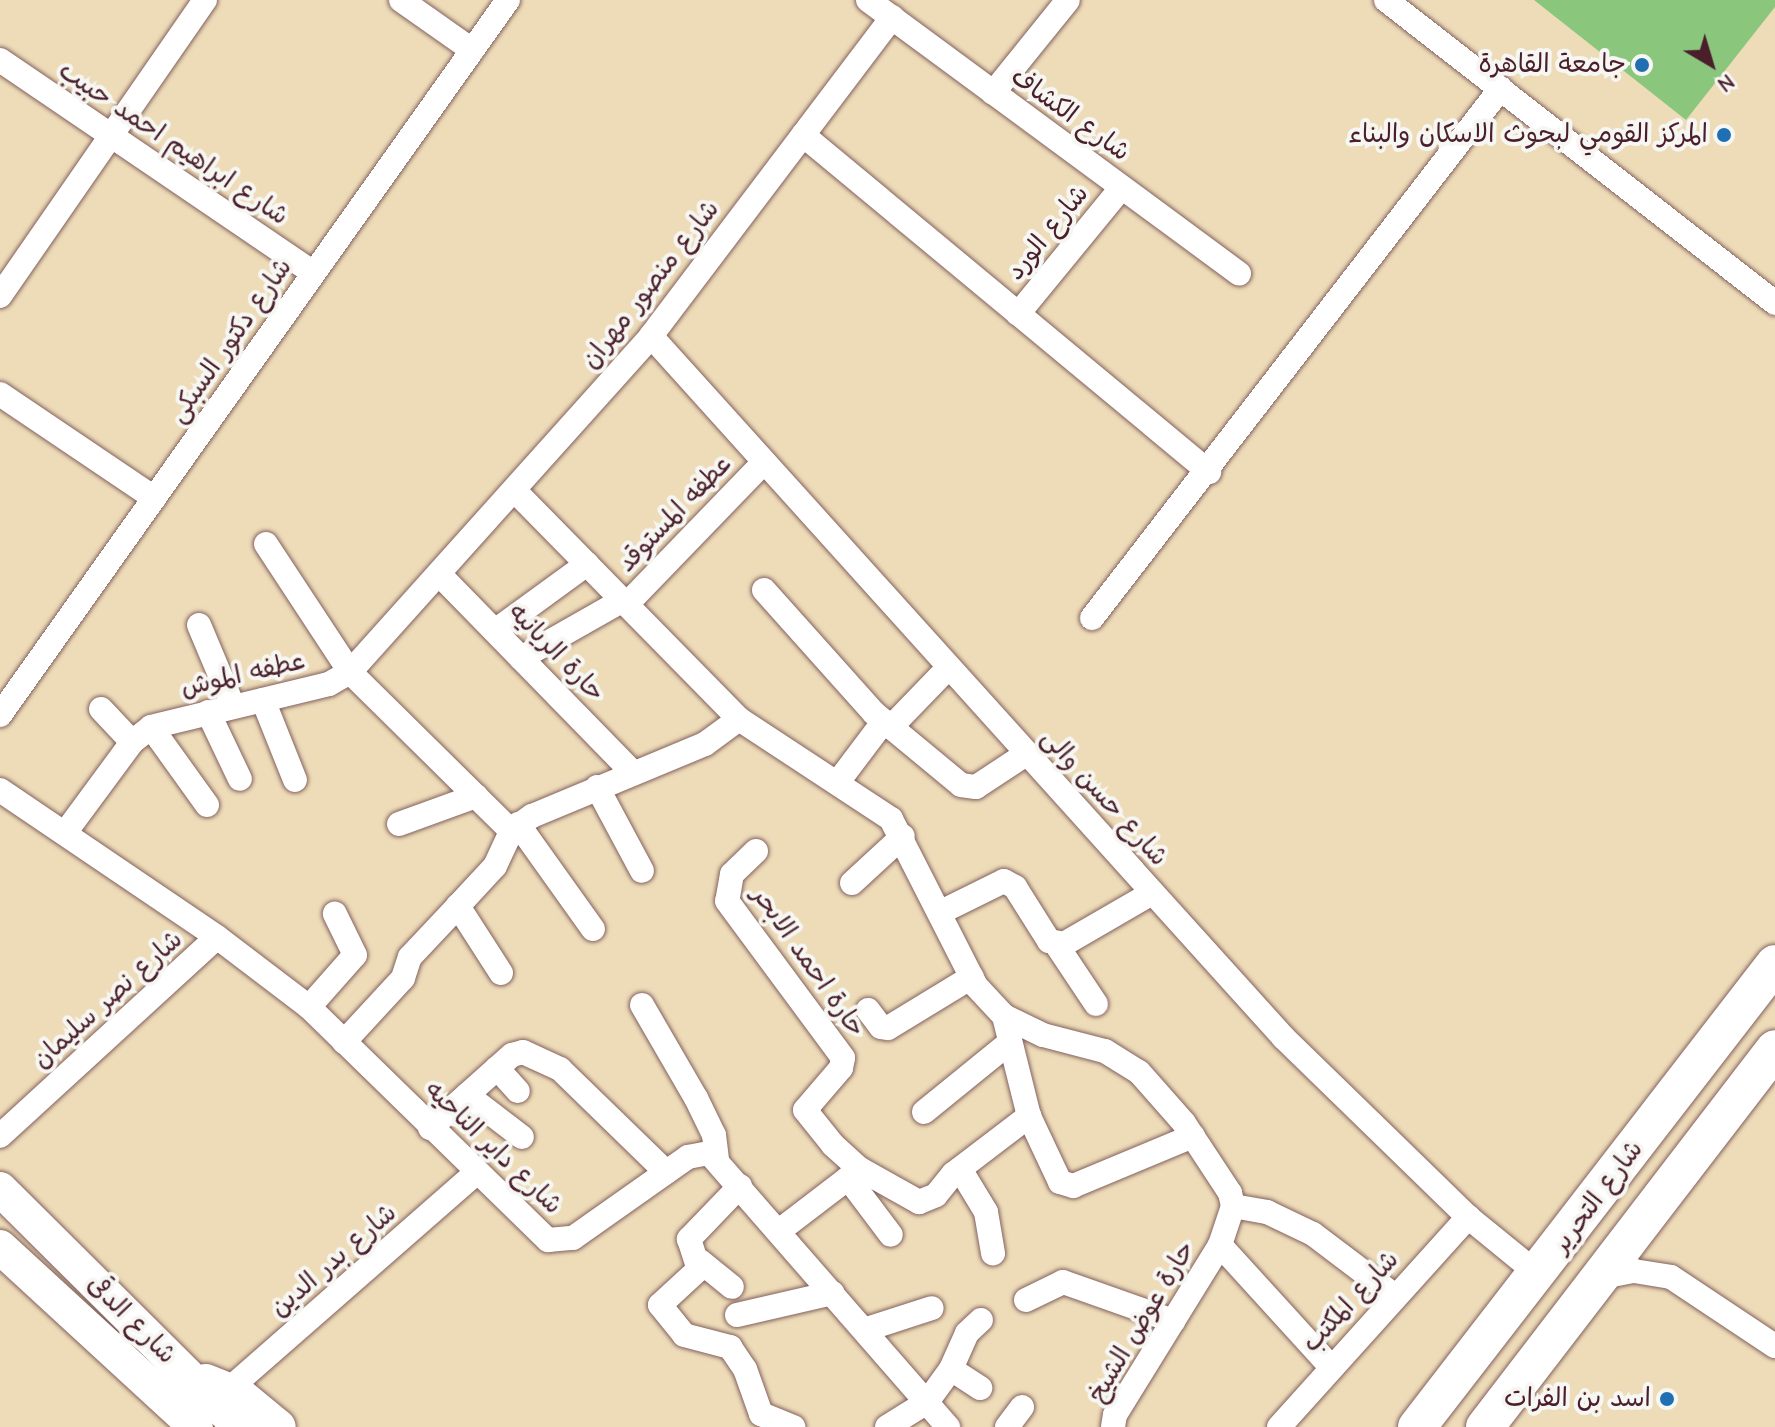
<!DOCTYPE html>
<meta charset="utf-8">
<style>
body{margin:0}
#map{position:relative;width:1775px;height:1427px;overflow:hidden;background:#eedcb9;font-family:"Comic Neue","Playpen Sans Arabic",sans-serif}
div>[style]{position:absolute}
.green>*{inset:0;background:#8ac77d}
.roads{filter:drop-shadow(0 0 2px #83615d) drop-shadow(0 0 2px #83615d)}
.street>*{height:24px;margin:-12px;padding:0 12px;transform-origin:12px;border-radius:12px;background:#fff}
.secondary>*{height:34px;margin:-17px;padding:0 17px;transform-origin:17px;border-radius:17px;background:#fff}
.primary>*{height:38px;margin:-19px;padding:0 19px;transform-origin:19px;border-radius:19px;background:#fff}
.dots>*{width:22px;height:22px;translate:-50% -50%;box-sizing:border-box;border:4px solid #f6f6f2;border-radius:50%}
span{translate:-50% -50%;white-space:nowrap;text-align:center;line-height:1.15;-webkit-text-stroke:8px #f6f6f2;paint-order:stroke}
.poi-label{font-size:26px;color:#4a1f2b}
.right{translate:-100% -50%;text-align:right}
.street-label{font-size:26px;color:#4a1f2b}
.north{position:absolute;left:1671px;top:24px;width:80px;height:80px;-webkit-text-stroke:6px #f6f6f2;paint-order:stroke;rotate:142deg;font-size:22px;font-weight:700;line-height:32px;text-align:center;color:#4a1f2b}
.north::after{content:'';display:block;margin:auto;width:28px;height:36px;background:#4a1f2b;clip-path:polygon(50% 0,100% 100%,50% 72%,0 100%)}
</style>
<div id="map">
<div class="green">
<i style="clip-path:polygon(1534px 0,1775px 0,1775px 7px,1686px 120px)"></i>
</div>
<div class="roads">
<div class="street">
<i style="left:401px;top:0;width:87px;rotate:35.2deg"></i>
<i style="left:868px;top:0;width:461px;rotate:36.4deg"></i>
<i style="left:1386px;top:0;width:493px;rotate:37.9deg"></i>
<i style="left:0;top:60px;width:379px;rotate:34.2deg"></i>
<i style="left:993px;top:93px;width:119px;rotate:-51.1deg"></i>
<i style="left:803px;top:135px;width:528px;rotate:39.69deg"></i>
<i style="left:0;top:296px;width:360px;rotate:-55.3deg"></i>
<i style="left:1018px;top:314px;width:163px;rotate:-50.7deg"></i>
<i style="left:651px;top:336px;width:945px;rotate:47.96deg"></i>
<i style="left:1284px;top:1038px;width:257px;rotate:44.2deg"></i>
<i style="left:1468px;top:1217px;width:92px;rotate:39.2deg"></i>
<i style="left:0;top:394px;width:186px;rotate:34deg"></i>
<i style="left:515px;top:491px;width:320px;rotate:45.5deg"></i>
<i style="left:739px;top:719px;width:182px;rotate:33.3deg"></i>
<i style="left:891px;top:819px;width:187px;rotate:63deg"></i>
<i style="left:976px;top:986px;width:41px;rotate:47deg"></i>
<i style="left:1004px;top:1016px;width:43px;rotate:26deg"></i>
<i style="left:1043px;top:1035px;width:64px;rotate:14.5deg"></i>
<i style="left:1105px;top:1051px;width:40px;rotate:32deg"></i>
<i style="left:1139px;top:1072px;width:68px;rotate:48.6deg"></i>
<i style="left:1184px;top:1123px;width:84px;rotate:56.7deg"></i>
<i style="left:1230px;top:1193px;width:13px;rotate:77deg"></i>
<i style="left:1233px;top:1206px;width:41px;rotate:108.4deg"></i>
<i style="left:1220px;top:1245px;width:164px;rotate:47.7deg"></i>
<i style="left:266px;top:544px;width:153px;rotate:56.7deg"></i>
<i style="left:350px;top:672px;width:226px;rotate:44.6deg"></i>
<i style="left:439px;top:574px;width:277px;rotate:45.7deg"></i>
<i style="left:764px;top:590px;width:165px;rotate:48.2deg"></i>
<i style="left:874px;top:713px;width:113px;rotate:39.6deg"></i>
<i style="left:961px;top:785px;width:15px;rotate:8deg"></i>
<i style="left:976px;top:787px;width:60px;rotate:-33.4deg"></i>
<i style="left:627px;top:604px;width:196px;rotate:-46deg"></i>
<i style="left:1092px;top:618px;width:669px;rotate:-52.34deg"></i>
<i style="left:199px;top:625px;width:88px;rotate:67.2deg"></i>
<i style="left:495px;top:631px;width:114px;rotate:-36.1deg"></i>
<i style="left:521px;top:658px;width:117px;rotate:-29.6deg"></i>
<i style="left:263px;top:700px;width:86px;rotate:68.2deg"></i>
<i style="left:101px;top:709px;width:45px;rotate:46.8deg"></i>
<i style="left:208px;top:712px;width:74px;rotate:64.5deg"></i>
<i style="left:0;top:715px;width:877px;rotate:-54.61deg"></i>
<i style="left:151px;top:727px;width:96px;rotate:54.3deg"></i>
<i style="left:891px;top:727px;width:82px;rotate:-46deg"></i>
<i style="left:838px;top:782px;width:76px;rotate:-53deg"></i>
<i style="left:597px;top:787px;width:95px;rotate:61.8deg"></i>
<i style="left:0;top:790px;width:262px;rotate:34.1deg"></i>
<i style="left:217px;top:937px;width:116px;rotate:37.3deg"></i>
<i style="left:309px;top:1007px;width:334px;rotate:44.3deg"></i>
<i style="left:548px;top:1240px;width:25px;rotate:-5deg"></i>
<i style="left:573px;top:1238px;width:141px;rotate:-35.2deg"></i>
<i style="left:688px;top:1157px;width:21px;rotate:-11deg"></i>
<i style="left:709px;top:1153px;width:364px;rotate:48.9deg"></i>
<i style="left:399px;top:824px;width:82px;rotate:-20deg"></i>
<i style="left:518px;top:824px;width:129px;rotate:54.5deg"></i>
<i style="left:65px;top:833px;width:113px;rotate:-53.6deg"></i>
<i style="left:132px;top:742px;width:24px;rotate:-38deg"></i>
<i style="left:151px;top:727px;width:183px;rotate:-13.6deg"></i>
<i style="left:329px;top:684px;width:24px;rotate:-30deg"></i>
<i style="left:350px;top:672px;width:451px;rotate:-48.1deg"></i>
<i style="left:651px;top:336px;width:400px;rotate:-52.9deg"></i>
<i style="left:756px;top:851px;width:33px;rotate:136deg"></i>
<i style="left:732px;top:874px;width:27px;rotate:100deg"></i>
<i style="left:727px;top:901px;width:195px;rotate:53.5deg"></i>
<i style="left:843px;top:1058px;width:10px;rotate:101deg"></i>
<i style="left:841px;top:1068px;width:55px;rotate:130.6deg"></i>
<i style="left:805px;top:1110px;width:45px;rotate:51.3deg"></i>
<i style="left:833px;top:1145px;width:36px;rotate:42deg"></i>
<i style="left:860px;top:1169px;width:68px;rotate:29.2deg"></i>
<i style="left:919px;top:1202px;width:18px;rotate:-22deg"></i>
<i style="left:936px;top:1195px;width:27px;rotate:-51deg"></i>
<i style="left:953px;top:1174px;width:96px;rotate:-37.3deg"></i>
<i style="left:852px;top:883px;width:69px;rotate:-42.7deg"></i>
<i style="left:941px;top:912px;width:70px;rotate:-26.2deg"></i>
<i style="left:1004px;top:881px;width:13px;rotate:29deg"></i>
<i style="left:1015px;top:887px;width:64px;rotate:57.8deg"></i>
<i style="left:1049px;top:941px;width:15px;rotate:11deg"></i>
<i style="left:1064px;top:944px;width:102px;rotate:-30.1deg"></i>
<i style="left:1056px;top:944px;width:72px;rotate:56.3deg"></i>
<i style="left:501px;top:973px;width:80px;rotate:-122.7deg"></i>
<i style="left:458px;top:906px;width:54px;rotate:-47.2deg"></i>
<i style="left:495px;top:866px;width:38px;rotate:-65deg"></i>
<i style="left:511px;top:831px;width:26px;rotate:-36deg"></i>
<i style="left:532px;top:816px;width:187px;rotate:-22.6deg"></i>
<i style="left:705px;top:744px;width:42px;rotate:-36.3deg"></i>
<i style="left:642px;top:1005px;width:108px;rotate:59.9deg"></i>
<i style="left:696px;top:1098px;width:41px;rotate:64.1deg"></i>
<i style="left:714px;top:1135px;width:25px;rotate:83deg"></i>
<i style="left:309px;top:1007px;width:69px;rotate:-48.5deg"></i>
<i style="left:355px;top:955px;width:46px;rotate:-116deg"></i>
<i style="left:868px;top:1010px;width:21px;rotate:53deg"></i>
<i style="left:881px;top:1027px;width:7px;rotate:8deg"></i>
<i style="left:888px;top:1028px;width:98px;rotate:-31.3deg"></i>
<i style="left:1004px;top:1016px;width:103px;rotate:76deg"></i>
<i style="left:1029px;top:1116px;width:73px;rotate:64.8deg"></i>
<i style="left:1060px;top:1182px;width:14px;rotate:17deg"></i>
<i style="left:1073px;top:1186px;width:130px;rotate:-22.6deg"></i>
<i style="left:344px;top:1042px;width:87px;rotate:-47.3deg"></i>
<i style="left:403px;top:978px;width:22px;rotate:-72deg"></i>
<i style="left:410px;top:957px;width:70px;rotate:-46.7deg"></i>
<i style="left:497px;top:1068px;width:31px;rotate:48deg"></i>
<i style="left:467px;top:1095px;width:69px;rotate:37.4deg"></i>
<i style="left:924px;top:1112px;width:111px;rotate:-39.1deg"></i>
<i style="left:430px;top:1128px;width:110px;rotate:-41.7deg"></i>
<i style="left:512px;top:1055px;width:11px;rotate:-15deg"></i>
<i style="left:523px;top:1052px;width:41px;rotate:24.7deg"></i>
<i style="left:560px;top:1069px;width:148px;rotate:44.2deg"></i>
<i style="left:0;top:1136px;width:294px;rotate:-42.5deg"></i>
<i style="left:960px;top:1169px;width:50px;rotate:58.8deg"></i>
<i style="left:986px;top:1212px;width:42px;rotate:80.3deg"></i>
<i style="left:848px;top:1178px;width:71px;rotate:53deg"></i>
<i style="left:740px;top:1186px;width:74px;rotate:133.9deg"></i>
<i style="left:689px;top:1239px;width:32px;rotate:72deg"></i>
<i style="left:699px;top:1269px;width:53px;rotate:137.3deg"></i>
<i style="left:660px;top:1305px;width:38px;rotate:51deg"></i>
<i style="left:684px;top:1335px;width:48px;rotate:14.6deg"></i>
<i style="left:730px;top:1347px;width:27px;rotate:56deg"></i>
<i style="left:745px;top:1369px;width:48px;rotate:70.4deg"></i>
<i style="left:761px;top:1414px;width:35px;rotate:22deg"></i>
<i style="left:1233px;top:1206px;width:35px;rotate:10deg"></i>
<i style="left:1267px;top:1212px;width:51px;rotate:25.6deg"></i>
<i style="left:1313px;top:1234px;width:103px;rotate:37.1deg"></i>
<i style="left:779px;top:1231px;width:102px;rotate:-37.4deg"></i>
<i style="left:700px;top:1261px;width:41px;rotate:39.1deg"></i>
<i style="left:1597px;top:1278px;width:38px;rotate:-11deg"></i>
<i style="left:1634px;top:1271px;width:37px;rotate:9deg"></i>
<i style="left:1671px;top:1277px;width:125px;rotate:33.6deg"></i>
<i style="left:1026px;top:1300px;width:41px;rotate:-25.9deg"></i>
<i style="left:1063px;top:1282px;width:117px;rotate:19.5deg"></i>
<i style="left:737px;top:1315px;width:98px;rotate:-13deg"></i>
<i style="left:864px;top:1330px;width:71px;rotate:-17.9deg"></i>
<i style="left:951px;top:1369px;width:35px;rotate:33deg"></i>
<i style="left:228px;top:1390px;width:330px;rotate:-41.2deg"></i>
<i style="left:887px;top:1427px;width:47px;rotate:-32deg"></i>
<i style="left:927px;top:1402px;width:41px;rotate:-54deg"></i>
<i style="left:951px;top:1369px;width:39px;rotate:-66deg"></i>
<i style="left:967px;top:1333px;width:19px;rotate:-43deg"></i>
<i style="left:1007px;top:1427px;width:25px;rotate:-53deg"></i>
<i style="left:1113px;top:1427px;width:12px;rotate:-81deg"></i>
<i style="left:1115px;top:1415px;width:200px;rotate:-58.3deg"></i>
<i style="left:1279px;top:1427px;width:283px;rotate:-48deg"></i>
</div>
<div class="secondary">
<i style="left:0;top:1189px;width:338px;rotate:44.8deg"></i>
<i style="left:0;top:1247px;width:266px;rotate:42.6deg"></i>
<i style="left:206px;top:1381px;width:37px;rotate:22deg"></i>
<i style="left:240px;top:1395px;width:50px;rotate:39.4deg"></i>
</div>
<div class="primary">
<i style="left:1417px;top:1427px;width:585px;rotate:-52.29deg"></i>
<i style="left:1485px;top:1427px;width:476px;rotate:-52.5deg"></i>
</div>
</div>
<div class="dots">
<i style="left:1642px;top:65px;background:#1f6fb2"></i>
<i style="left:1724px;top:135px;background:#1f6fb2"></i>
<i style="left:1667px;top:1399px;background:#1f6fb2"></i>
</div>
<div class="poi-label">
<span class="right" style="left:1626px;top:65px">جامعة القاهرة</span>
<span class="right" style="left:1708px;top:135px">المركز القومي لبحوث الاسكان والبناء</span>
<span class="right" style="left:1651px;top:1399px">اسد بن الفرات</span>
</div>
<div class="street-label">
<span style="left:1070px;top:115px;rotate:36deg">شارع الكشاف</span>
<span style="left:173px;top:144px;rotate:34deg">شارع ابراهيم احمد حبيب</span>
<span style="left:1048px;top:233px;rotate:-51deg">شارع الورد</span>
<span style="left:651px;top:285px;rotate:-52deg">شارع منصور مهران</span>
<span style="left:231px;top:341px;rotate:-55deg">شارع دكتور السبكى</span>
<span style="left:675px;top:514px;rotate:-46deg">عطفه المستوقد</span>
<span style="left:556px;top:653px;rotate:46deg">حارة الريانيه</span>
<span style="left:243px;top:675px;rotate:-13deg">عطفه الموش</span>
<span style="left:1104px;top:798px;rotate:48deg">شارع حسن والى</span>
<span style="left:808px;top:962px;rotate:55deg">حارة احمد الابحر</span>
<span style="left:108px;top:1000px;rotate:-42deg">شارع نصر سليمان</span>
<span style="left:493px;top:1148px;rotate:44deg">شارع داير الناحيه</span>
<span style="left:1598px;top:1197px;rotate:-53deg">شارع التحرير</span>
<span style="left:334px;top:1261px;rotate:-41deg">شارع بدر الدين</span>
<span style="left:1351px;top:1302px;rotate:-47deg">شارع المكتب</span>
<span style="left:131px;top:1320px;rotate:45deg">شارع الدقى</span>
<span style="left:1142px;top:1322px;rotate:-59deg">حارة عوض الشيخ</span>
</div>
<div class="north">N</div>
</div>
